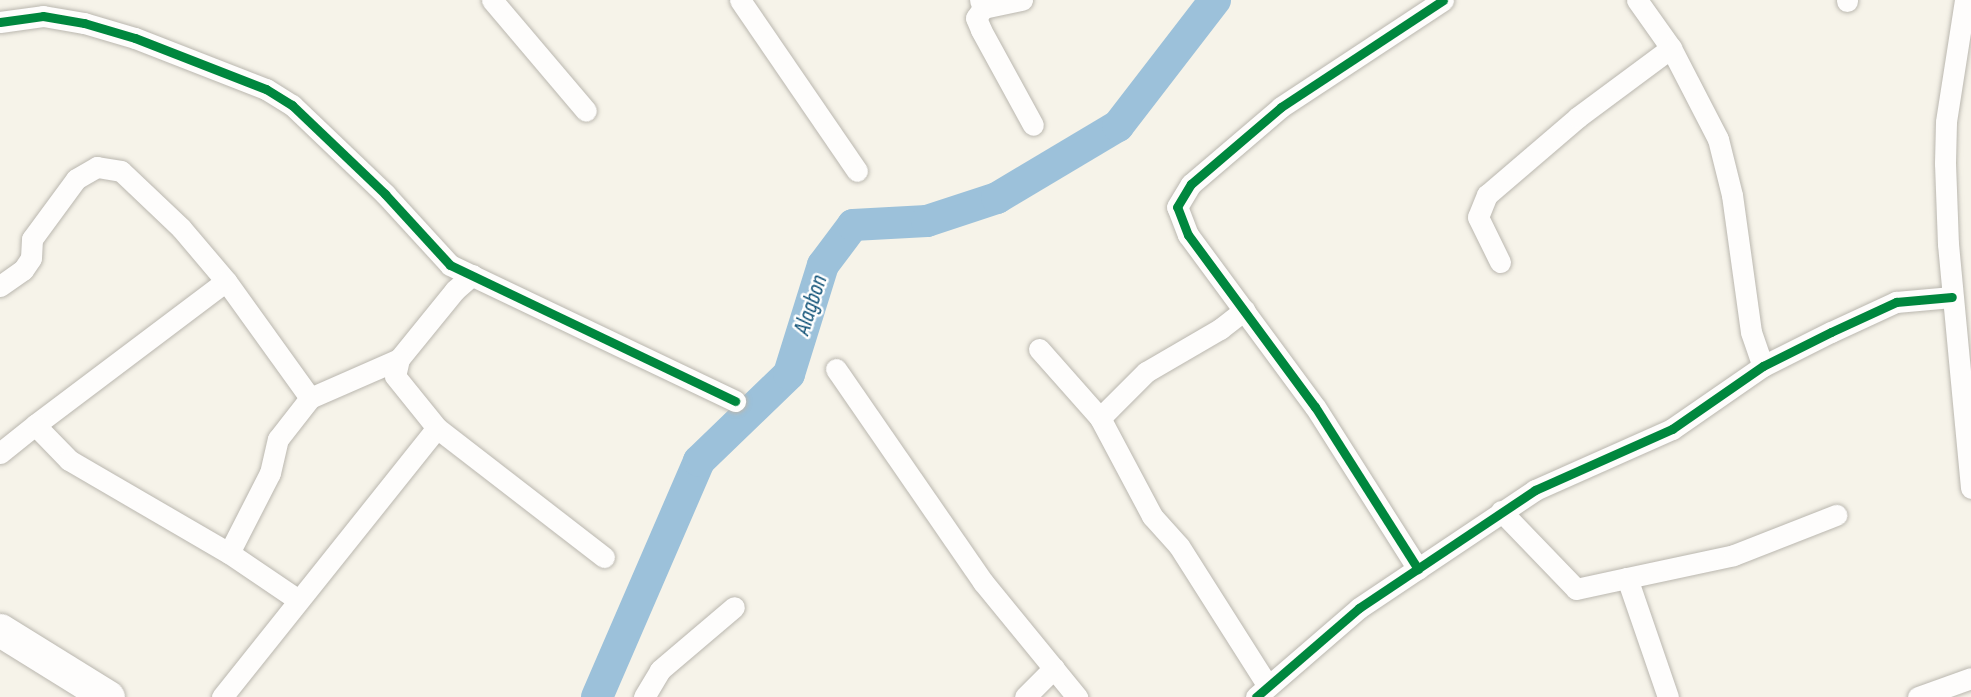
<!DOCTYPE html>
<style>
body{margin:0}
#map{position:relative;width:1971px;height:697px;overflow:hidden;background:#f6f3e9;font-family:"Sofia Sans Condensed",sans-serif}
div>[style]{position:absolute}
.river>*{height:32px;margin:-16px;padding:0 16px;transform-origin:16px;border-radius:16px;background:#9cc1da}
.roads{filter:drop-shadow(0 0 2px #bab7af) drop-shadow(0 0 2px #bab7af)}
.street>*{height:21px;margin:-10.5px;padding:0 10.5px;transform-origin:10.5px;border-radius:10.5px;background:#fefdfc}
.primary>*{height:33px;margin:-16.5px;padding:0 16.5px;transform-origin:16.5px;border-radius:16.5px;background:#fefdfc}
.cycleway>*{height:9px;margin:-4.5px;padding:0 4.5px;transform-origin:4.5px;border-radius:4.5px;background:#00873e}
span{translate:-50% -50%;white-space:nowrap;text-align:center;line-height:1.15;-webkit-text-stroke:5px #fff;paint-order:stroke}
.water-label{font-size:23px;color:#0d4f75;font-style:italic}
</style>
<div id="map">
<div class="river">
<i style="left:597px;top:697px;width:257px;rotate:-66.6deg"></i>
<i style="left:699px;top:461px;width:125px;rotate:-44deg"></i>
<i style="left:789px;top:374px;width:114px;rotate:-72.7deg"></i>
<i style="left:823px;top:265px;width:50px;rotate:-53.1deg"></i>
<i style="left:853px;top:225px;width:74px;rotate:-3.1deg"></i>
<i style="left:927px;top:221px;width:74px;rotate:-18.2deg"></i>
<i style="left:997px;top:198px;width:141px;rotate:-30.8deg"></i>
<i style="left:1118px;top:126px;width:159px;rotate:-52.4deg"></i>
</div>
<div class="roads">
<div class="street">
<i style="left:492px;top:0;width:145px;rotate:49.7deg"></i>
<i style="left:740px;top:0;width:207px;rotate:55.6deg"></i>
<i style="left:980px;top:0;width:9px;rotate:69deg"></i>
<i style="left:983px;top:8px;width:12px;rotate:125deg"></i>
<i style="left:976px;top:18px;width:13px;rotate:67deg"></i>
<i style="left:981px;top:30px;width:108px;rotate:61.3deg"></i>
<i style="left:1637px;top:0;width:59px;rotate:54.7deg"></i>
<i style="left:1671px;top:48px;width:102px;rotate:62.7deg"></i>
<i style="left:1718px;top:139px;width:58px;rotate:76deg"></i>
<i style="left:1732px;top:195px;width:138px;rotate:82.1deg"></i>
<i style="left:1751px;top:332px;width:36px;rotate:71deg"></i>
<i style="left:1847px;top:0;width:1px;rotate:90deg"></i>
<i style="left:1965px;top:0;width:123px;rotate:98.9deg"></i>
<i style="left:1946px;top:122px;width:41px;rotate:91.4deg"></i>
<i style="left:1945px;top:163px;width:81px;rotate:87.9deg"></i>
<i style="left:1948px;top:244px;width:245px;rotate:84.6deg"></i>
<i style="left:983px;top:8px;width:40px;rotate:-12deg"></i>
<i style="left:0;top:22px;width:43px;rotate:-7.9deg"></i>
<i style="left:43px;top:16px;width:42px;rotate:9.7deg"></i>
<i style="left:84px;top:23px;width:53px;rotate:16.4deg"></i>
<i style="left:135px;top:38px;width:141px;rotate:21.3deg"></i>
<i style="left:266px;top:89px;width:31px;rotate:32deg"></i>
<i style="left:292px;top:105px;width:129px;rotate:43.7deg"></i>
<i style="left:385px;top:194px;width:96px;rotate:47.5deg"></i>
<i style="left:450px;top:265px;width:316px;rotate:25.5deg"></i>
<i style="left:1500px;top:262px;width:50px;rotate:-116.1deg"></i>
<i style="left:1478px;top:217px;width:24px;rotate:-68deg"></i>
<i style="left:1487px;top:195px;width:120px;rotate:-40.6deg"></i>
<i style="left:1578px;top:117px;width:116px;rotate:-36.6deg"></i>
<i style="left:0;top:286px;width:28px;rotate:-35deg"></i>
<i style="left:23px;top:270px;width:14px;rotate:-56deg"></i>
<i style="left:31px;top:258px;width:19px;rotate:-87deg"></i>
<i style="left:32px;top:239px;width:74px;rotate:-53.7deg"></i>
<i style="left:76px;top:179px;width:24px;rotate:-30deg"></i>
<i style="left:97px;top:167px;width:24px;rotate:9deg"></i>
<i style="left:121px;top:171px;width:83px;rotate:43.5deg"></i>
<i style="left:181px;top:228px;width:70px;rotate:49.7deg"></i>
<i style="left:226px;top:281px;width:144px;rotate:54.3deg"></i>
<i style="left:1039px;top:349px;width:92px;rotate:48.5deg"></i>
<i style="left:1100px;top:418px;width:111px;rotate:62deg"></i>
<i style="left:1152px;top:516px;width:40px;rotate:48deg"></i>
<i style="left:1179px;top:546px;width:166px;rotate:57.6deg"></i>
<i style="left:399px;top:359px;width:89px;rotate:-50.9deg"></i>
<i style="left:455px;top:290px;width:23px;rotate:-41deg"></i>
<i style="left:836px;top:369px;width:259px;rotate:55.4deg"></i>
<i style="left:983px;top:582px;width:149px;rotate:50.7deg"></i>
<i style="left:1100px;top:418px;width:65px;rotate:-45deg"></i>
<i style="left:1146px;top:372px;width:86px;rotate:-30.2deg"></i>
<i style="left:1220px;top:329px;width:31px;rotate:-38deg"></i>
<i style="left:35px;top:425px;width:239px;rotate:-37deg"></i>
<i style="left:0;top:453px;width:45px;rotate:-38.7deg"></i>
<i style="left:35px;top:425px;width:49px;rotate:45.8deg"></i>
<i style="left:69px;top:460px;width:185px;rotate:30.2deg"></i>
<i style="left:229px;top:553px;width:82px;rotate:34.1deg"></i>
<i style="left:1501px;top:511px;width:108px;rotate:46.1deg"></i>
<i style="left:1576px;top:589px;width:52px;rotate:-12.2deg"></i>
<i style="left:1627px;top:578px;width:126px;rotate:71deg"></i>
<i style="left:229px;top:553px;width:90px;rotate:-62.9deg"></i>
<i style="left:270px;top:473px;width:35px;rotate:-77deg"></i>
<i style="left:278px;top:439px;width:52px;rotate:-52deg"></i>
<i style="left:310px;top:398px;width:97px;rotate:-23.7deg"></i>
<i style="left:399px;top:359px;width:17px;rotate:103deg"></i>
<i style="left:395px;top:376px;width:67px;rotate:51.1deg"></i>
<i style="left:1418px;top:569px;width:192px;rotate:-122.4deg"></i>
<i style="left:1315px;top:407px;width:214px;rotate:-126.4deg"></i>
<i style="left:1188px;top:235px;width:30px;rotate:-111deg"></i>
<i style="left:1177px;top:207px;width:27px;rotate:-59deg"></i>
<i style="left:1191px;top:184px;width:118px;rotate:-40.5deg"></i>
<i style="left:1281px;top:107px;width:194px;rotate:-33.4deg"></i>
<i style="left:1627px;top:578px;width:109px;rotate:-12.1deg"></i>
<i style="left:1734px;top:555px;width:110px;rotate:-21.4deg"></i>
<i style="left:222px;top:697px;width:344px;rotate:-51.4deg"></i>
<i style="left:437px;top:428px;width:211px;rotate:37.7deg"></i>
<i style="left:644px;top:697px;width:31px;rotate:-59deg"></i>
<i style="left:660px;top:670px;width:97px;rotate:-40.4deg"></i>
<i style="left:1025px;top:697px;width:41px;rotate:-45deg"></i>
<i style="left:1256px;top:697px;width:136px;rotate:-40.8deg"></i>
<i style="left:1359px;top:608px;width:212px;rotate:-33.8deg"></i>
<i style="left:1535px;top:490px;width:150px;rotate:-24deg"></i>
<i style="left:1672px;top:429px;width:111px;rotate:-34.7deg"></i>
<i style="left:1763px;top:366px;width:76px;rotate:-26.6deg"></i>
<i style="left:1831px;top:332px;width:72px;rotate:-24.8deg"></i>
<i style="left:1896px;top:302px;width:56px;rotate:-5.1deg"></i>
<i style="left:1918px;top:697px;width:56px;rotate:-19.7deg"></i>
</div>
<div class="primary">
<i style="left:0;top:630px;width:127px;rotate:31.8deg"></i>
</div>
</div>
<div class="cycleway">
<i style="left:0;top:22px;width:43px;rotate:-7.9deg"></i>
<i style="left:43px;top:16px;width:42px;rotate:9.7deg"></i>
<i style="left:84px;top:23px;width:53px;rotate:16.4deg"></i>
<i style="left:135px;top:38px;width:141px;rotate:21.3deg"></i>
<i style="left:266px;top:89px;width:31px;rotate:32deg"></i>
<i style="left:292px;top:105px;width:129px;rotate:43.7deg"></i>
<i style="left:385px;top:194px;width:96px;rotate:47.5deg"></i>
<i style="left:450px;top:265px;width:316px;rotate:25.5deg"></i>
<i style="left:1418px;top:569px;width:192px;rotate:-122.4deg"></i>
<i style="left:1315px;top:407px;width:214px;rotate:-126.4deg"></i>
<i style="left:1188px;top:235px;width:30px;rotate:-111deg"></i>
<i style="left:1177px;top:207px;width:27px;rotate:-59deg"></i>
<i style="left:1191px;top:184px;width:118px;rotate:-40.5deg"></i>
<i style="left:1281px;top:107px;width:194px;rotate:-33.4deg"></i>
<i style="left:1256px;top:697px;width:136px;rotate:-40.8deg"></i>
<i style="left:1359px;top:608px;width:212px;rotate:-33.8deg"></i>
<i style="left:1535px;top:490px;width:150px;rotate:-24deg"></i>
<i style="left:1672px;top:429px;width:111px;rotate:-34.7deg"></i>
<i style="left:1763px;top:366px;width:76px;rotate:-26.6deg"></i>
<i style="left:1831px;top:332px;width:72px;rotate:-24.8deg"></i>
<i style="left:1896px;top:302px;width:56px;rotate:-5.1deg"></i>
</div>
<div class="water-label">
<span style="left:811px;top:305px;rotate:-72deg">Alagbon</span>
</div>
</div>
